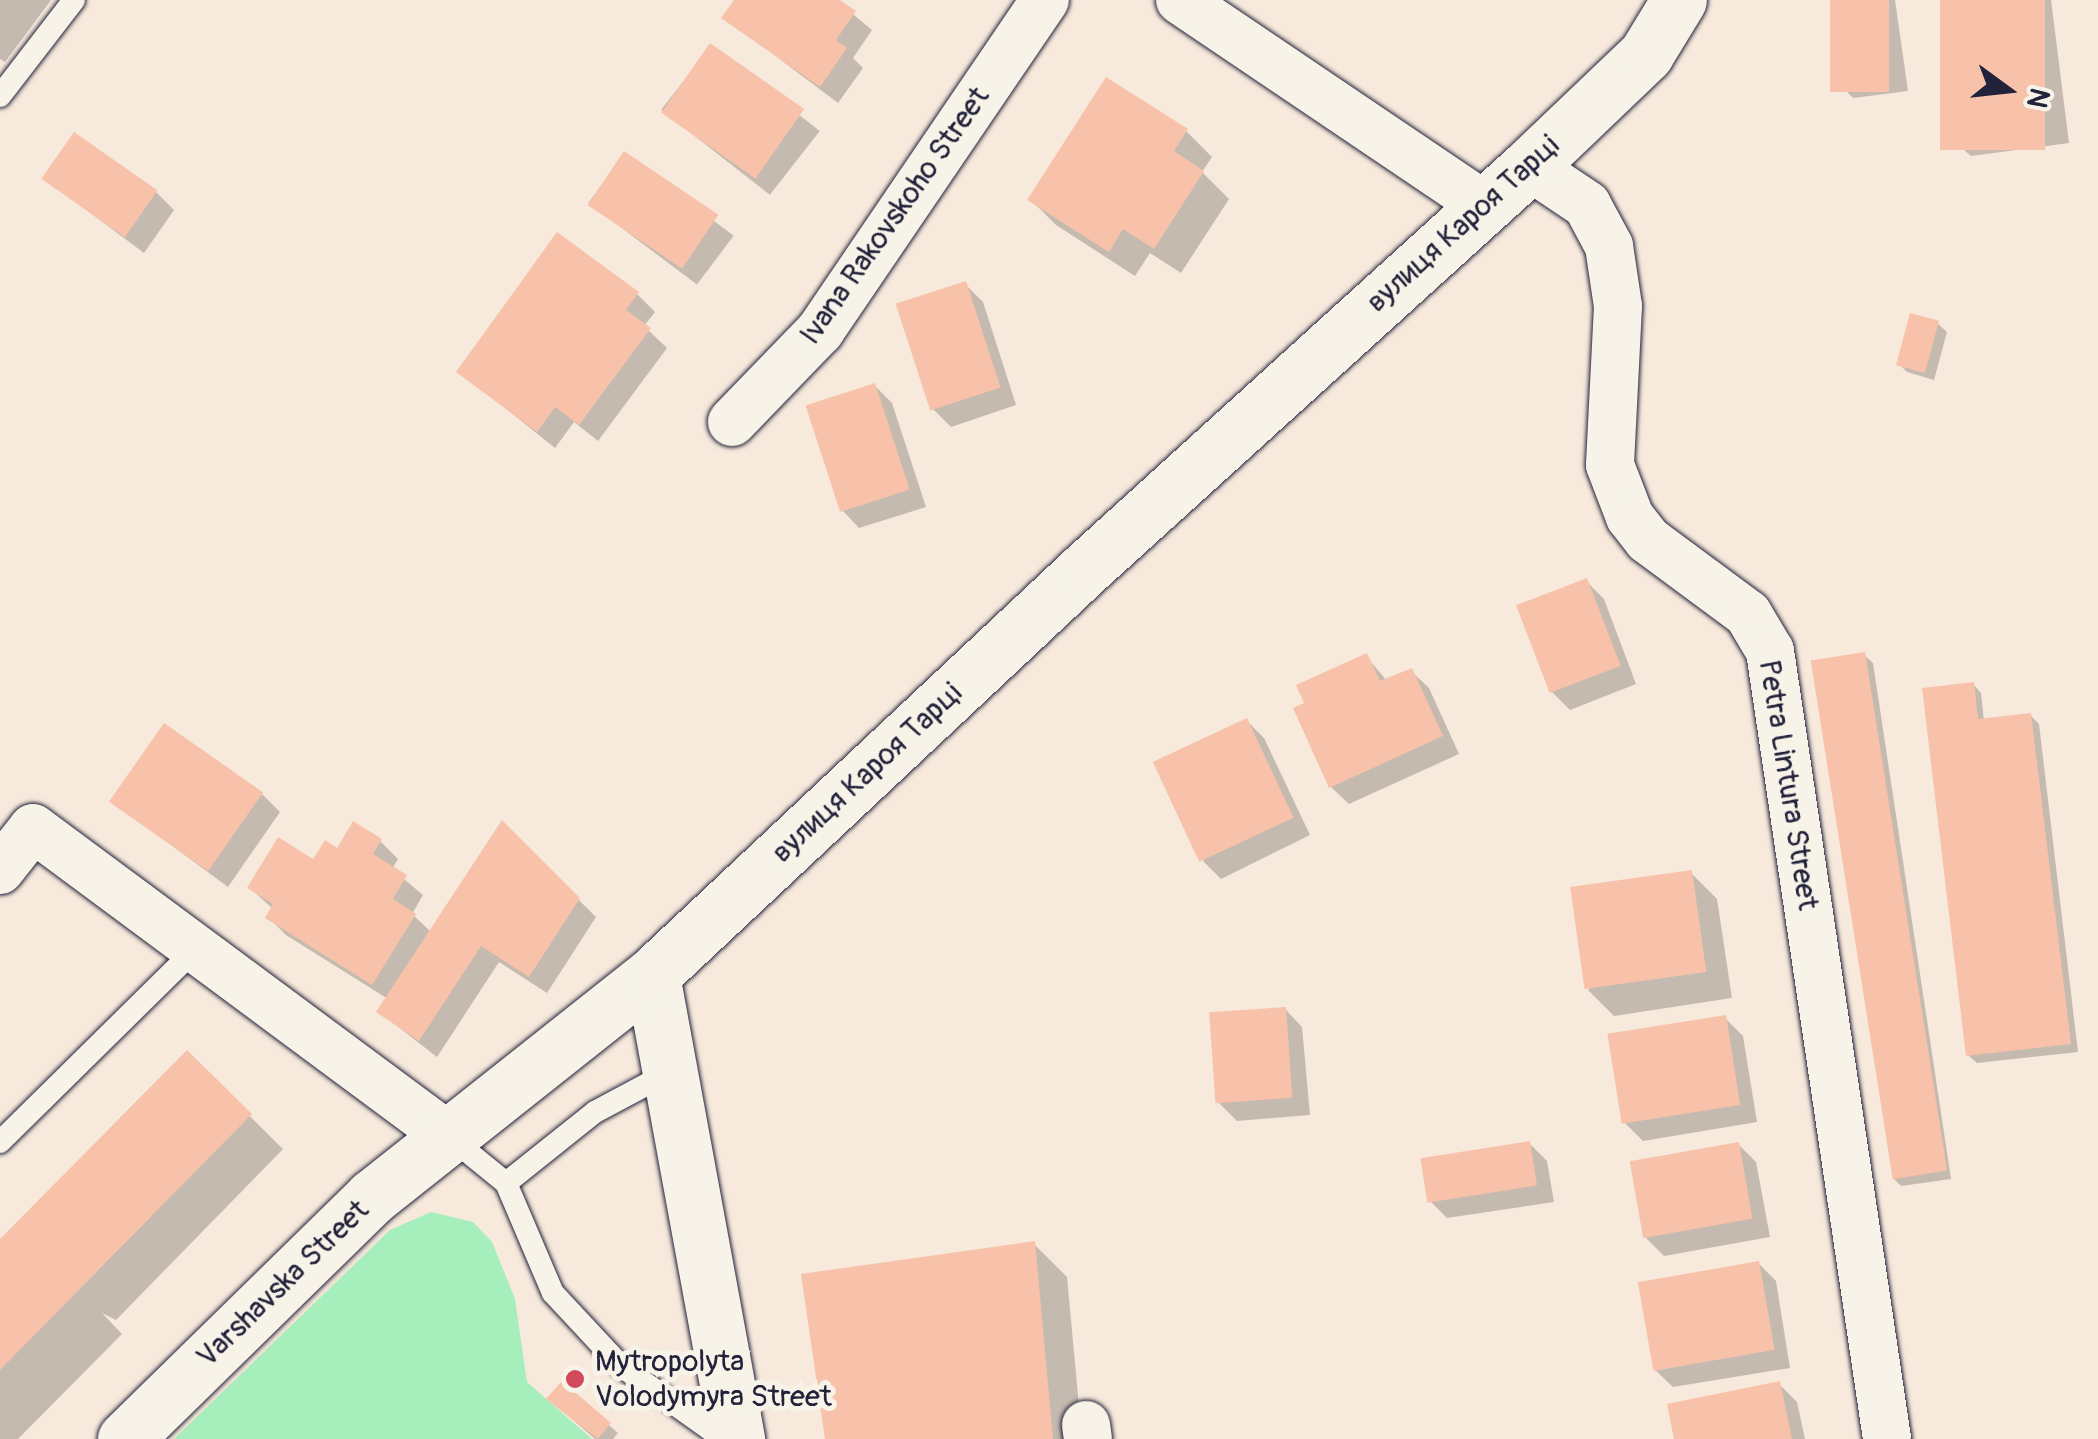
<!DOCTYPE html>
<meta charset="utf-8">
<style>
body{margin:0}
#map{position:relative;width:2098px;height:1439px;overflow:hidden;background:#f7e9db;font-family:Pangolin,sans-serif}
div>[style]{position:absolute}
.green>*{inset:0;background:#a6eebc}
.shadow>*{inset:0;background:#0003;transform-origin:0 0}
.building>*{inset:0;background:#f7c2a9;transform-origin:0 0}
.roads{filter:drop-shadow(0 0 2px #22223b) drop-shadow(0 0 2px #22223b)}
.lane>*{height:22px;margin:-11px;padding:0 11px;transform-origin:11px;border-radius:11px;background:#f7f3e8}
.street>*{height:48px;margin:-24px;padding:0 24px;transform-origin:24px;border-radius:24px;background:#f7f3e8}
.secondary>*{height:55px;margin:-27.5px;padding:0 27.5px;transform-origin:27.5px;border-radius:27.5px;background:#f7f3e8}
.dots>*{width:28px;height:28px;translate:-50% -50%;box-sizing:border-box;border:5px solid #f7f3e8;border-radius:50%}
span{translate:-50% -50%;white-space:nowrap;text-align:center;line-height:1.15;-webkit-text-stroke:10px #f7f3e8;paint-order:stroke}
.street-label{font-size:30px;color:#22223b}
.poi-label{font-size:30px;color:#22223b}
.left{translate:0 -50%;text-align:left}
.north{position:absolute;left:1958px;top:40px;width:100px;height:100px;-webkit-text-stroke:8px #f7f3e8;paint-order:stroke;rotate:105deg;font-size:28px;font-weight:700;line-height:40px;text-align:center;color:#22223b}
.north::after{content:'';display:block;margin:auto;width:35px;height:45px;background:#22223b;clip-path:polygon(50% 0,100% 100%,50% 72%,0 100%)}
</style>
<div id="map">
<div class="green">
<i style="clip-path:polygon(431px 1212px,473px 1222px,492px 1242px,515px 1299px,527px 1382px,592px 1439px,174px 1439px,390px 1230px)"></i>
</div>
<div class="shadow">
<i style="clip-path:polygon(0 0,51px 0,5px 62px,0 59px)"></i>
<i style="clip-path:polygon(737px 0,836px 0,872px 30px,853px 58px,863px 68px,838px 103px,725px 18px)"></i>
<i style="clip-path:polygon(1832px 0,1895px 0,1908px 91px,1853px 98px,1845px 90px)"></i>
<i style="clip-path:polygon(1943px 0,2051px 0,2069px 143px,1971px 156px,1962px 148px)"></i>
<i style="left:711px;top:46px;width:138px;height:81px;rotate:38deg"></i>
<i style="clip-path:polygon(1186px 131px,1212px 157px,1202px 172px,1229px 199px,1181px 273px,1150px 253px,1135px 276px,1056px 225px,1030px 199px)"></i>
<i style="left:625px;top:154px;width:136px;height:61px;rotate:37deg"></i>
<i style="clip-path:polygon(45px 179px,156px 192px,174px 210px,144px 253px)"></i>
<i style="clip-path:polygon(965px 284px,983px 302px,1016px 405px,951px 427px,933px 409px)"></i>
<i style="clip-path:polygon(637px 294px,655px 312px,644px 326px,667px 348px,598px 441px,574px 422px,555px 448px,459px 371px)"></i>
<i style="clip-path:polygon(1938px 324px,1947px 332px,1934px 380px,1907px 372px,1899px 364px)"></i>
<i style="clip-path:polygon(874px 385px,892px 403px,926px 507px,859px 528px,842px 510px)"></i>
<i style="clip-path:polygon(1586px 581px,1604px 599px,1636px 684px,1570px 710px,1552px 692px)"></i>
<i style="clip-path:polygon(1864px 655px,1873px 663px,1951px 1179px,1901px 1186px,1893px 1178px)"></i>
<i style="clip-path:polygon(1366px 656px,1387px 681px,1411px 671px,1429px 688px,1459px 754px,1349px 804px,1331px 787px)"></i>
<i style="clip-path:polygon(1973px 684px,1981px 693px,1984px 721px,2030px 715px,2039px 724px,2078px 1052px,1977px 1063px,1968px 1055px)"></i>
<i style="clip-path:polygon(1247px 721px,1264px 738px,1310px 835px,1221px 879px,1203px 861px)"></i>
<i style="clip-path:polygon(262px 794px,280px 812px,228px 887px,113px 802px)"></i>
<i style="clip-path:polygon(502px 824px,596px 917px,547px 993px,499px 962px,437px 1057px,379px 1012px,388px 999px,286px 935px,268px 917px,273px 909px,250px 888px,338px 851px,380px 841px,398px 859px,392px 869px,423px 895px,412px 914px,431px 932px)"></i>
<i style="clip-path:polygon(1691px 873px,1717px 899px,1732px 998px,1614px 1016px,1588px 990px)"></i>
<i style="clip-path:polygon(1285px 1009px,1302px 1027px,1310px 1115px,1237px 1121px,1219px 1103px)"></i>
<i style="clip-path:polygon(1725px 1018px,1743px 1036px,1757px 1122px,1643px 1141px,1625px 1123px)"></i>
<i style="clip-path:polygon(187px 1054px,283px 1149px,116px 1320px,102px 1313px,122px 1334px,18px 1439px,0 1439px,0 1243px)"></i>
<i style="clip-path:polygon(1529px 1143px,1547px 1161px,1554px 1202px,1447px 1218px,1429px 1200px)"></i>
<i style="clip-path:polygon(1738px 1144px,1756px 1162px,1770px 1237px,1664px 1256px,1646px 1238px)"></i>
<i style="clip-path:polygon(1034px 1244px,1067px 1277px,1082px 1439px,827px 1439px)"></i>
<i style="clip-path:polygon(1758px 1263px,1776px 1281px,1790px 1368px,1673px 1387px,1655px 1370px)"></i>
<i style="clip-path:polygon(562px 1384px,618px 1433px,613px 1439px,595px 1439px,558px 1407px)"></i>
<i style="clip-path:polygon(1779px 1384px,1797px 1402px,1805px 1439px,1677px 1439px)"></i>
</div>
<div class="building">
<i style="clip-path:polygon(734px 0,840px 0,856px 11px,836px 40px,847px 48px,820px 87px,721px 18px)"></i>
<i style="left:1830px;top:0;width:59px;height:92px"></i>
<i style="left:1940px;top:0;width:105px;height:150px"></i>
<i style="left:710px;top:43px;width:115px;height:85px;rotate:35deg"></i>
<i style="clip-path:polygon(1106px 77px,1188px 129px,1174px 151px,1204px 171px,1154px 249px,1123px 229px,1109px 252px,1027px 200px)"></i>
<i style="left:74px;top:132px;width:102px;height:57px;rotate:35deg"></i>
<i style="left:624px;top:151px;width:114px;height:65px;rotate:34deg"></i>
<i style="clip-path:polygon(557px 232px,639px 292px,626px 310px,651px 328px,579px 425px,555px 407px,537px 432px,456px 372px)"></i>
<i style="left:966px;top:281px;width:112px;height:74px;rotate:72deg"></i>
<i style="left:1910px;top:313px;width:30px;height:54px;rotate:15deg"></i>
<i style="left:875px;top:383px;width:112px;height:73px;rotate:72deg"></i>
<i style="left:1587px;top:578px;width:94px;height:76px;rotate:69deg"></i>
<i style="left:1865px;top:652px;width:525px;height:55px;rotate:81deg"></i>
<i style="clip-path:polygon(1367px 653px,1380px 681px,1412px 668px,1443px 736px,1329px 788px,1293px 708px,1304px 703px,1296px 685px)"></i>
<i style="clip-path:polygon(1974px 682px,1978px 719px,2031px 713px,2071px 1044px,1966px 1056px,1922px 688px)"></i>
<i style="left:1247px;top:718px;width:110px;height:104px;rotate:65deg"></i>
<i style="left:164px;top:723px;width:121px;height:96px;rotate:35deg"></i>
<i style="clip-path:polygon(502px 820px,580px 898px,529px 977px,481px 946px,419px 1041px,376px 1012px)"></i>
<i style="clip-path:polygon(353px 821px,382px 839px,373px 854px,407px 875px,393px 899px,416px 914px,372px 985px,265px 918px,273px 904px,247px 888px,278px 837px,313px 859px,325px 840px,337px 848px)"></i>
<i style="left:1692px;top:870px;width:103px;height:123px;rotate:82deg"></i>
<i style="left:1286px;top:1007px;width:91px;height:77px;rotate:86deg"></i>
<i style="left:1726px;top:1015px;width:91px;height:120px;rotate:81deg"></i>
<i style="clip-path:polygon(187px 1050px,252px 1114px,0 1370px,0 1239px)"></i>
<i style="left:1530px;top:1141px;width:45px;height:111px;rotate:81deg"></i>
<i style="left:1739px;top:1142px;width:78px;height:111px;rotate:80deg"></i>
<i style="clip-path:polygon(1035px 1241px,1053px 1439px,825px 1439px,801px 1274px)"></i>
<i style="left:1759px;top:1261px;width:90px;height:123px;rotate:80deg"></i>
<i style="clip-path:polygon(562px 1381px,611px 1423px,598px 1439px,546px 1399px)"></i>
<i style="clip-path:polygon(1780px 1381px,1792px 1439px,1674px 1439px,1667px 1404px)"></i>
</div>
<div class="roads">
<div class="lane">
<i style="left:0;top:96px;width:121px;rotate:-52.4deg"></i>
<i style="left:670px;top:1072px;width:85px;rotate:151.9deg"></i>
<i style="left:595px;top:1112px;width:114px;rotate:141.4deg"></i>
<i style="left:506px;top:1183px;width:120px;rotate:66.9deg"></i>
<i style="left:553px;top:1293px;width:100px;rotate:47deg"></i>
<i style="left:621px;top:1366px;width:110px;rotate:35.4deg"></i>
<i style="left:711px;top:1430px;width:24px;rotate:15deg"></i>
<i style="left:447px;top:1135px;width:76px;rotate:39.1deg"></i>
<i style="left:0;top:1142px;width:275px;rotate:-44.6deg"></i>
</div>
<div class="street">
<i style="left:1180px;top:0;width:365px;rotate:34deg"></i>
<i style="left:1529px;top:166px;width:70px;rotate:33.9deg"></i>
<i style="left:1587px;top:205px;width:47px;rotate:61.8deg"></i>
<i style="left:1609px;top:246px;width:61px;rotate:81.5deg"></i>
<i style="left:1618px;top:306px;width:159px;rotate:92.9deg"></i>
<i style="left:1610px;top:465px;width:56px;rotate:69deg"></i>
<i style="left:1630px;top:517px;width:29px;rotate:52deg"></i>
<i style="left:1648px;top:540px;width:124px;rotate:36.5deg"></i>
<i style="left:1748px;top:614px;width:43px;rotate:59.3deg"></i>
<i style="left:1770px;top:651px;width:797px;rotate:81.55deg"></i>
<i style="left:732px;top:422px;width:127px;rotate:-46deg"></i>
<i style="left:820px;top:331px;width:400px;rotate:-55.8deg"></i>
<i style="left:0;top:870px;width:53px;rotate:-51.8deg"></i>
<i style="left:33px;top:828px;width:515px;rotate:36.56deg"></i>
<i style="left:1086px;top:1425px;width:14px;rotate:82deg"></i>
</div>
<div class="secondary">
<i style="left:652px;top:975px;width:472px;rotate:79.6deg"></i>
<i style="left:125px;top:1439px;width:346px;rotate:-44.4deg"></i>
<i style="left:372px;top:1197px;width:357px;rotate:-38.4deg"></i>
<i style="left:652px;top:975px;width:595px;rotate:-43.16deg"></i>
<i style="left:1086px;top:568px;width:598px;rotate:-42.22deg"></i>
<i style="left:1529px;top:166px;width:162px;rotate:-43.7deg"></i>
<i style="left:1646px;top:54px;width:63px;rotate:-58.6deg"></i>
</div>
</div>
<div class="dots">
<i style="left:575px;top:1379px;background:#d1495b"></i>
</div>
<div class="street-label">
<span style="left:895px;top:216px;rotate:-55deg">Ivana Rakovskoho Street</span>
<span style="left:1463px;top:224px;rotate:-42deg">вулиця Кароя Тарці</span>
<span style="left:867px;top:773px;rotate:-43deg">вулиця Кароя Тарці</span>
<span style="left:1788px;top:785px;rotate:81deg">Petra Lintura Street</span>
<span style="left:283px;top:1284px;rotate:-44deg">Varshavska Street</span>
</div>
<div class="poi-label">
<span class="left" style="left:595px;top:1379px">Mytropolyta<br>Volodymyra Street</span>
</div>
<div class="north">N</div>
</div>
